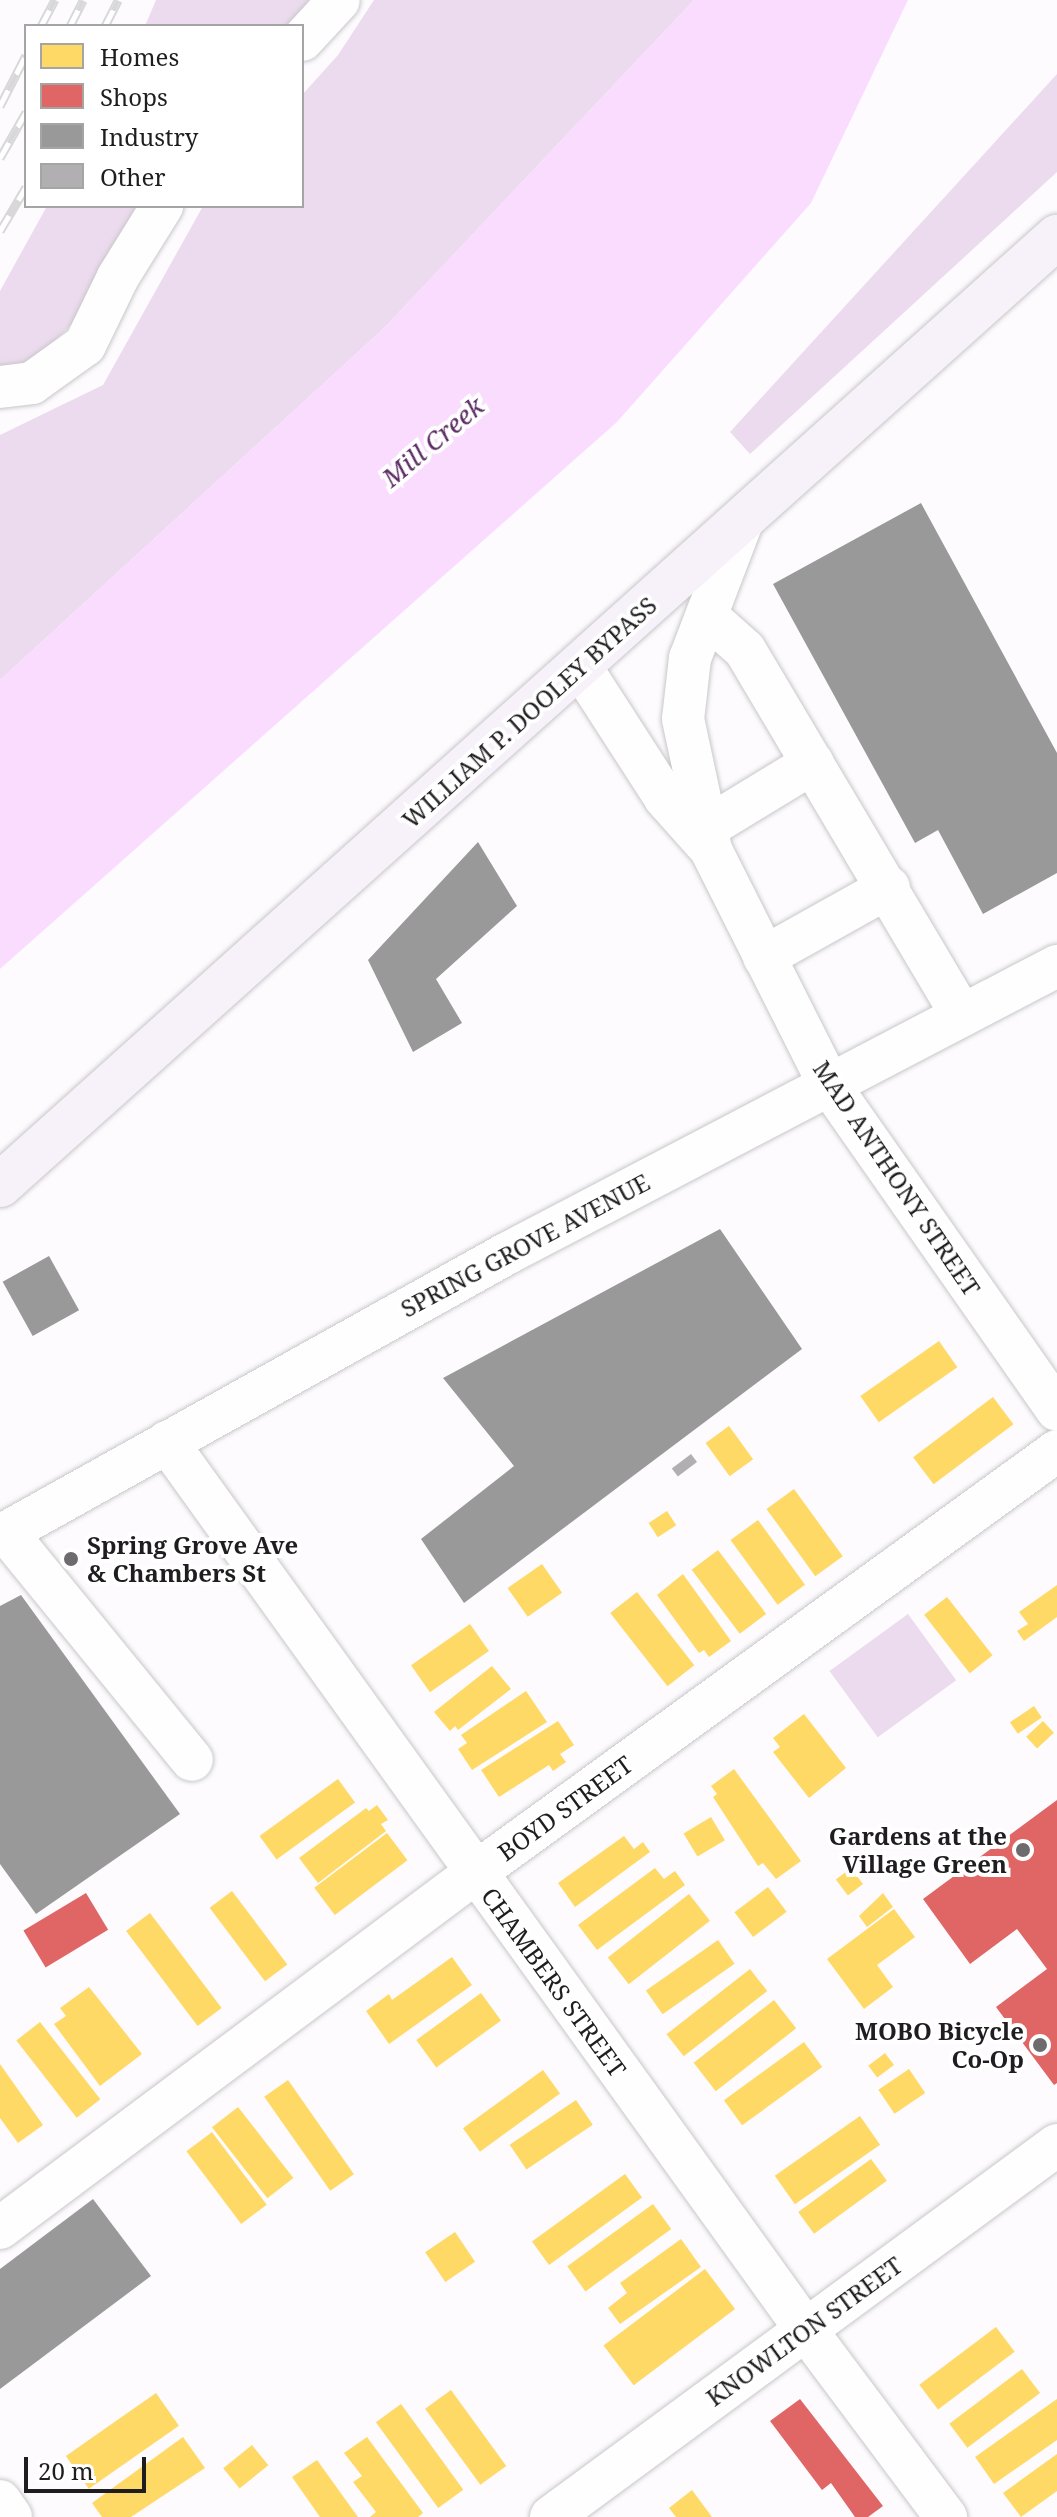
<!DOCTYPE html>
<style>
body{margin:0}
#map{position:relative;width:1057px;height:2517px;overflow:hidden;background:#fdfbfe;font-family:"Noto Serif",serif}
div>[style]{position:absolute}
.green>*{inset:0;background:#ecdbee;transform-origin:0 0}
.water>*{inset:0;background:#fadcfe}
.homes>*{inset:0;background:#ffd966;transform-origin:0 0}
.shops>*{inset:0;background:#e06666;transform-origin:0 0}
.industry>*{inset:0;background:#999;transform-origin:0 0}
.building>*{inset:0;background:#b1afb2;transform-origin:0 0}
.roads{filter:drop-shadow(0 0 2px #c8c7c9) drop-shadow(0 0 2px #c8c7c9)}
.minor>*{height:42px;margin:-21px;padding:0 21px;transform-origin:21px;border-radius:21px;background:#fffeff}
.major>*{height:44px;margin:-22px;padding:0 22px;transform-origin:22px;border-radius:22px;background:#f7f1f9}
.rail>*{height:9px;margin-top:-4.5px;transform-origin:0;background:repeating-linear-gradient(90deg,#fff 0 18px,#d8d7d9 0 36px);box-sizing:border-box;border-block:2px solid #d8d7d9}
.dots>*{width:22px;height:22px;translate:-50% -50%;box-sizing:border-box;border:4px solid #fff;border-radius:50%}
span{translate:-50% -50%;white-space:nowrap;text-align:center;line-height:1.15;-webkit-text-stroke:8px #fff;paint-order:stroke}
.street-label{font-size:24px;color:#1f1d1f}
.poi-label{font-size:24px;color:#1f1d1f;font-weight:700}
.left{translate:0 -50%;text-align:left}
.right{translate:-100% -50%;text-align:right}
.water-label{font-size:26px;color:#5d2c65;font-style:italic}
.legend{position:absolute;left:24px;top:24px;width:280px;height:184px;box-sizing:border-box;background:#fff;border:2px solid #a5a5a5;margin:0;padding:10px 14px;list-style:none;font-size:24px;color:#1f1d1f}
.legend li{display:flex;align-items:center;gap:16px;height:40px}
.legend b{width:40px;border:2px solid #a5a5a5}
.scale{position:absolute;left:24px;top:2457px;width:122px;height:36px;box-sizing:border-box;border:4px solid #1f1d1f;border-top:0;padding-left:10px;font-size:24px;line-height:28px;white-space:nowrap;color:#1f1d1f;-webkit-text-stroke:6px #fff;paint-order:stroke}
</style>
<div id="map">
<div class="green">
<i style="clip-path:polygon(156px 0,309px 0,291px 26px,145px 26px)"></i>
<i style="clip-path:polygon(374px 0,694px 0,384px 328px,0 680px,0 435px,103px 385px,203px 206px,302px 206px,302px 95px,338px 55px)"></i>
<i style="clip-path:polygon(1057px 74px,1057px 172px,750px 454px,730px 432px)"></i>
<i style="clip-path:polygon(47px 206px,142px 206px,80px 316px,24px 371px,0 370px,0 291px)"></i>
<i style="left:908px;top:1614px;width:82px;height:97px;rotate:54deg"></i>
</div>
<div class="water">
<i style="clip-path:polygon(694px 0,908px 0,811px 203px,617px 422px,0 969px,0 680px,384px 328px)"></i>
</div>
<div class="homes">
<i style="left:939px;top:1341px;width:32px;height:96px;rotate:55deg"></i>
<i style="left:993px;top:1397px;width:34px;height:100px;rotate:53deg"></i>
<i style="left:729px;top:1426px;width:41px;height:29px;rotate:54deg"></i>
<i style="left:794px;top:1489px;width:83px;height:34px;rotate:54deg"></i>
<i style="left:667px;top:1511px;width:17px;height:22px;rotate:57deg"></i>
<i style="left:758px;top:1520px;width:80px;height:34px;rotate:54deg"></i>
<i style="left:718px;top:1550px;width:80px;height:33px;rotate:53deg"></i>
<i style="left:542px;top:1564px;width:35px;height:42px;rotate:55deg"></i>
<i style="clip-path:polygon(683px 1574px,731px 1641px,709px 1657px,704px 1650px,699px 1653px,657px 1595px)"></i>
<i style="clip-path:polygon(1057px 1585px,1057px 1617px,1024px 1641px,1017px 1631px,1028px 1624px,1019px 1612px)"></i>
<i style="left:637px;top:1592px;width:93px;height:34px;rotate:52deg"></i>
<i style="left:947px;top:1597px;width:74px;height:29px;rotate:52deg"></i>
<i style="left:470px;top:1624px;width:33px;height:72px;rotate:55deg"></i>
<i style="clip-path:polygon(492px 1666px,511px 1689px,458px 1730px,455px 1726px,450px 1731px,434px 1712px)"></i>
<i style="clip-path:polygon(526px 1691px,547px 1722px,472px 1770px,458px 1749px,467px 1743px,461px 1735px)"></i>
<i style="left:1034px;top:1706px;width:14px;height:29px;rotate:56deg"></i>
<i style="clip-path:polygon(804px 1714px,846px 1768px,809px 1798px,773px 1752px,780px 1747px,773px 1738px)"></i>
<i style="clip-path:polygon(558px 1721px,574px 1745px,560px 1754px,566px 1762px,553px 1771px,549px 1765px,499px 1797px,481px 1770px)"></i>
<i style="left:1043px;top:1721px;width:16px;height:23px;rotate:47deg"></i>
<i style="clip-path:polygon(734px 1769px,801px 1861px,776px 1879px,763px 1863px,758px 1866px,713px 1797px,717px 1794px,711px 1786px)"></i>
<i style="left:338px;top:1779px;width:29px;height:97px;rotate:54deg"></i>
<i style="clip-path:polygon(377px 1805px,388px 1820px,381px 1824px,386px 1831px,318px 1883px,299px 1858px,366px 1808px,369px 1811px)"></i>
<i style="left:711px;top:1817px;width:27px;height:32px;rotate:59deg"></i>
<i style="left:387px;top:1833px;width:34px;height:91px;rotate:53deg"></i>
<i style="clip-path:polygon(624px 1836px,634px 1849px,643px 1842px,650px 1852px,575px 1907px,558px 1883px)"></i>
<i style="clip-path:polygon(655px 1868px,664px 1879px,675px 1871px,685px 1885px,597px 1950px,578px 1925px)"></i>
<i style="left:851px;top:1868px;width:20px;height:19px;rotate:53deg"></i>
<i style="left:768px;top:1887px;width:31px;height:42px;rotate:53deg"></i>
<i style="left:232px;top:1891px;width:92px;height:28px;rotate:53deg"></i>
<i style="clip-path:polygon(883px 1893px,893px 1907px,867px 1927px,859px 1916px)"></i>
<i style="left:689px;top:1894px;width:34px;height:103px;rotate:52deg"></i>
<i style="clip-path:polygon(894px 1909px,915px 1937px,877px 1965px,893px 1987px,864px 2009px,827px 1959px)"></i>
<i style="left:150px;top:1913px;width:119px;height:30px;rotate:53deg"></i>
<i style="left:718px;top:1940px;width:29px;height:88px;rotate:55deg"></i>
<i style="clip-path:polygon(452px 1957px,472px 1985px,389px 2044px,366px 2011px,389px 1994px,392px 2000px)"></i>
<i style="left:750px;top:1969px;width:28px;height:106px;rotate:52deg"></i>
<i style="clip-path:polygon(89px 1987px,142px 2054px,100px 2086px,54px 2024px,66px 2016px,60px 2008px)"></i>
<i style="left:481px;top:1993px;width:34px;height:80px;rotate:54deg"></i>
<i style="left:774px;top:2000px;width:36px;height:102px;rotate:52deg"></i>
<i style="left:40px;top:2022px;width:98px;height:30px;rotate:52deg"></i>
<i style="left:804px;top:2042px;width:31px;height:99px;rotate:54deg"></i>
<i style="left:885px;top:2053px;width:15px;height:21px;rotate:53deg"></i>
<i style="clip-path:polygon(0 2064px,43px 2125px,18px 2143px,0 2118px)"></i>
<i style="left:909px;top:2069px;width:29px;height:37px;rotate:56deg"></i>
<i style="left:543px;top:2070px;width:29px;height:99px;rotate:54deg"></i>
<i style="left:288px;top:2080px;width:115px;height:29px;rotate:55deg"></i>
<i style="left:576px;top:2100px;width:30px;height:80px;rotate:56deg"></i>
<i style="left:238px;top:2107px;width:90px;height:33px;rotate:52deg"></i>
<i style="left:860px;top:2116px;width:35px;height:104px;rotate:55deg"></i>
<i style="left:212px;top:2132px;width:91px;height:32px;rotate:53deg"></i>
<i style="left:871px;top:2159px;width:27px;height:90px;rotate:54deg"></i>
<i style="left:625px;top:2174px;width:29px;height:115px;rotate:54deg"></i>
<i style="left:653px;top:2204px;width:31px;height:106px;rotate:54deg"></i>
<i style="left:455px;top:2232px;width:36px;height:36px;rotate:56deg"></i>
<i style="clip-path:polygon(681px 2239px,701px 2267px,620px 2324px,608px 2308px,627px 2293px,620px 2283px)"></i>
<i style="left:705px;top:2269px;width:50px;height:127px;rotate:53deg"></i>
<i style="left:996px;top:2327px;width:31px;height:96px;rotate:53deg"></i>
<i style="left:1022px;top:2369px;width:30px;height:91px;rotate:53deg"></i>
<i style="left:451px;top:2390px;width:94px;height:32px;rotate:54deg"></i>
<i style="left:156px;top:2393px;width:40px;height:110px;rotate:55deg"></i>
<i style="clip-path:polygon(1057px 2399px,1057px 2440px,994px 2484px,975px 2457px)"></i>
<i style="left:401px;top:2404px;width:106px;height:31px;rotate:54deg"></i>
<i style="clip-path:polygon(183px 2437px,205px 2468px,131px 2517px,102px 2517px,92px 2503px)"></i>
<i style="clip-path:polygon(367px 2437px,423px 2513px,418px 2517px,370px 2517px,376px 2512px,353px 2482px,362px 2476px,344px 2453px)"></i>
<i style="left:252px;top:2445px;width:26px;height:37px;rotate:51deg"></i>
<i style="clip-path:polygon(1057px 2454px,1057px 2491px,1021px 2517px,1003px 2493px)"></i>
<i style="clip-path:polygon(317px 2460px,358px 2517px,320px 2517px,292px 2477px)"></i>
<i style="clip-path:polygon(692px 2490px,712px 2517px,676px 2517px,669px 2508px)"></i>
</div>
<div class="shops">
<i style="clip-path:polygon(1057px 1800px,1057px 2083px,1054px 2085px,996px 2007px,1047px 1969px,1017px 1929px,970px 1964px,923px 1899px)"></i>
<i style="left:86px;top:1893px;width:43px;height:73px;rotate:59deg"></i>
<i style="clip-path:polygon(800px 2399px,883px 2506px,868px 2517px,855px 2517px,831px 2483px,822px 2490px,770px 2421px)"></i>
</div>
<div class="industry">
<i style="clip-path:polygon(921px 503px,1057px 753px,1057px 873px,983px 914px,938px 830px,915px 843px,773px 584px)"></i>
<i style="clip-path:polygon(478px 842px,517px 906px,436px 979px,462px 1023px,413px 1052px,368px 960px)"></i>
<i style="clip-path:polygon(720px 1229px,802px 1349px,464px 1603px,421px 1539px,514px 1466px,443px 1378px)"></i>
<i style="left:49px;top:1256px;width:62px;height:53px;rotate:61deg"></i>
<i style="clip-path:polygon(21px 1595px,180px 1814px,36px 1914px,0 1864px,0 1606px)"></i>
<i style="clip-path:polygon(93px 2199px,151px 2276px,0 2389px,0 2269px)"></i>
</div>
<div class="building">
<i style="left:691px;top:1454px;width:10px;height:24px;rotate:53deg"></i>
</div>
<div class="roads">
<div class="minor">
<i style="left:302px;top:40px;width:54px;rotate:-47.2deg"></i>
<i style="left:0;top:387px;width:32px;rotate:-7deg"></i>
<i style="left:32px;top:383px;width:65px;rotate:-35.6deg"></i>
<i style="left:85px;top:345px;width:76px;rotate:-64.1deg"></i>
<i style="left:118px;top:277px;width:84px;rotate:-58.2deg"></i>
<i style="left:742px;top:522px;width:146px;rotate:110.9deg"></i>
<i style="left:690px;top:658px;width:61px;rotate:96.5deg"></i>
<i style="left:683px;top:719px;width:134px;rotate:77.9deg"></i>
<i style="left:711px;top:850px;width:261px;rotate:63.3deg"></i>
<i style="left:828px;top:1083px;width:399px;rotate:55deg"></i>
<i style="left:709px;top:618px;width:48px;rotate:41.6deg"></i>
<i style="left:745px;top:650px;width:425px;rotate:59.3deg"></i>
<i style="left:580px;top:666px;width:157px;rotate:57.2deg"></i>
<i style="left:665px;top:798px;width:62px;rotate:48.3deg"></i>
<i style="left:706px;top:828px;width:125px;rotate:-31.3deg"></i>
<i style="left:764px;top:957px;width:143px;rotate:-29.2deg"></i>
<i style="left:167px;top:1442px;width:1094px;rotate:54.26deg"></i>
<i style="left:806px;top:2330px;width:234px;rotate:53.2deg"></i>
<i style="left:6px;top:1532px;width:294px;rotate:50.8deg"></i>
<i style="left:0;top:1536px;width:579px;rotate:-29.13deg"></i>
<i style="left:506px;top:1254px;width:622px;rotate:-27.6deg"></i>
<i style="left:0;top:2228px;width:593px;rotate:-36.77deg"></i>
<i style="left:475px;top:1873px;width:719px;rotate:-35.95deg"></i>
<i style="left:0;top:2501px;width:19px;rotate:55deg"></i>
<i style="left:551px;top:2517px;width:628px;rotate:-36.32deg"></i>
</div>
<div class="major">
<i style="left:0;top:1185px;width:1420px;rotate:-41.89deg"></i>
</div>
</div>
<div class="rail">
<i style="left:41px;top:26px;width:30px;rotate:-62deg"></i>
<i style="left:70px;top:26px;width:29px;rotate:-63deg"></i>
<i style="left:105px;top:26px;width:29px;rotate:-63deg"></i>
<i style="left:0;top:106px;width:57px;rotate:-63deg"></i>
<i style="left:0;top:158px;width:53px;rotate:-60.5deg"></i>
<i style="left:0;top:231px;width:51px;rotate:-59.4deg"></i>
</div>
<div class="dots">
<i style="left:71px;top:1559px;background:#6d6b6d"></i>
<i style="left:1023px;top:1850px;background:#6d6b6d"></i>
<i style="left:1040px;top:2045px;background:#6d6b6d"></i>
</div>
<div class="street-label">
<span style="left:529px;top:712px;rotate:-42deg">WILLIAM P. DOOLEY BYPASS</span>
<span style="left:897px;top:1178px;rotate:56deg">MAD ANTHONY STREET</span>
<span style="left:525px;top:1245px;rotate:-28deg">SPRING GROVE AVENUE</span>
<span style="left:565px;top:1808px;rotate:-36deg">BOYD STREET</span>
<span style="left:554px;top:1982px;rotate:54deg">CHAMBERS STREET</span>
<span style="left:804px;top:2331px;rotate:-36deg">KNOWLTON STREET</span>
</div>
<div class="poi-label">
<span class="left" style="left:87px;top:1559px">Spring Grove Ave<br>&amp; Chambers St</span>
<span class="right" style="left:1007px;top:1850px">Gardens at the<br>Village Green</span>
<span class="right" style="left:1024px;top:2045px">MOBO Bicycle<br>Co-Op</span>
</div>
<div class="water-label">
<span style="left:433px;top:442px;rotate:-40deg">Mill Creek</span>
</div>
<ul class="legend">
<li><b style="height:22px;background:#ffd966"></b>Homes</li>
<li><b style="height:22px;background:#e06666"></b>Shops</li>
<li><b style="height:22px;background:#999"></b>Industry</li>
<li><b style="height:22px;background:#b1afb2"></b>Other</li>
</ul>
<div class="scale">20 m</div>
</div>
